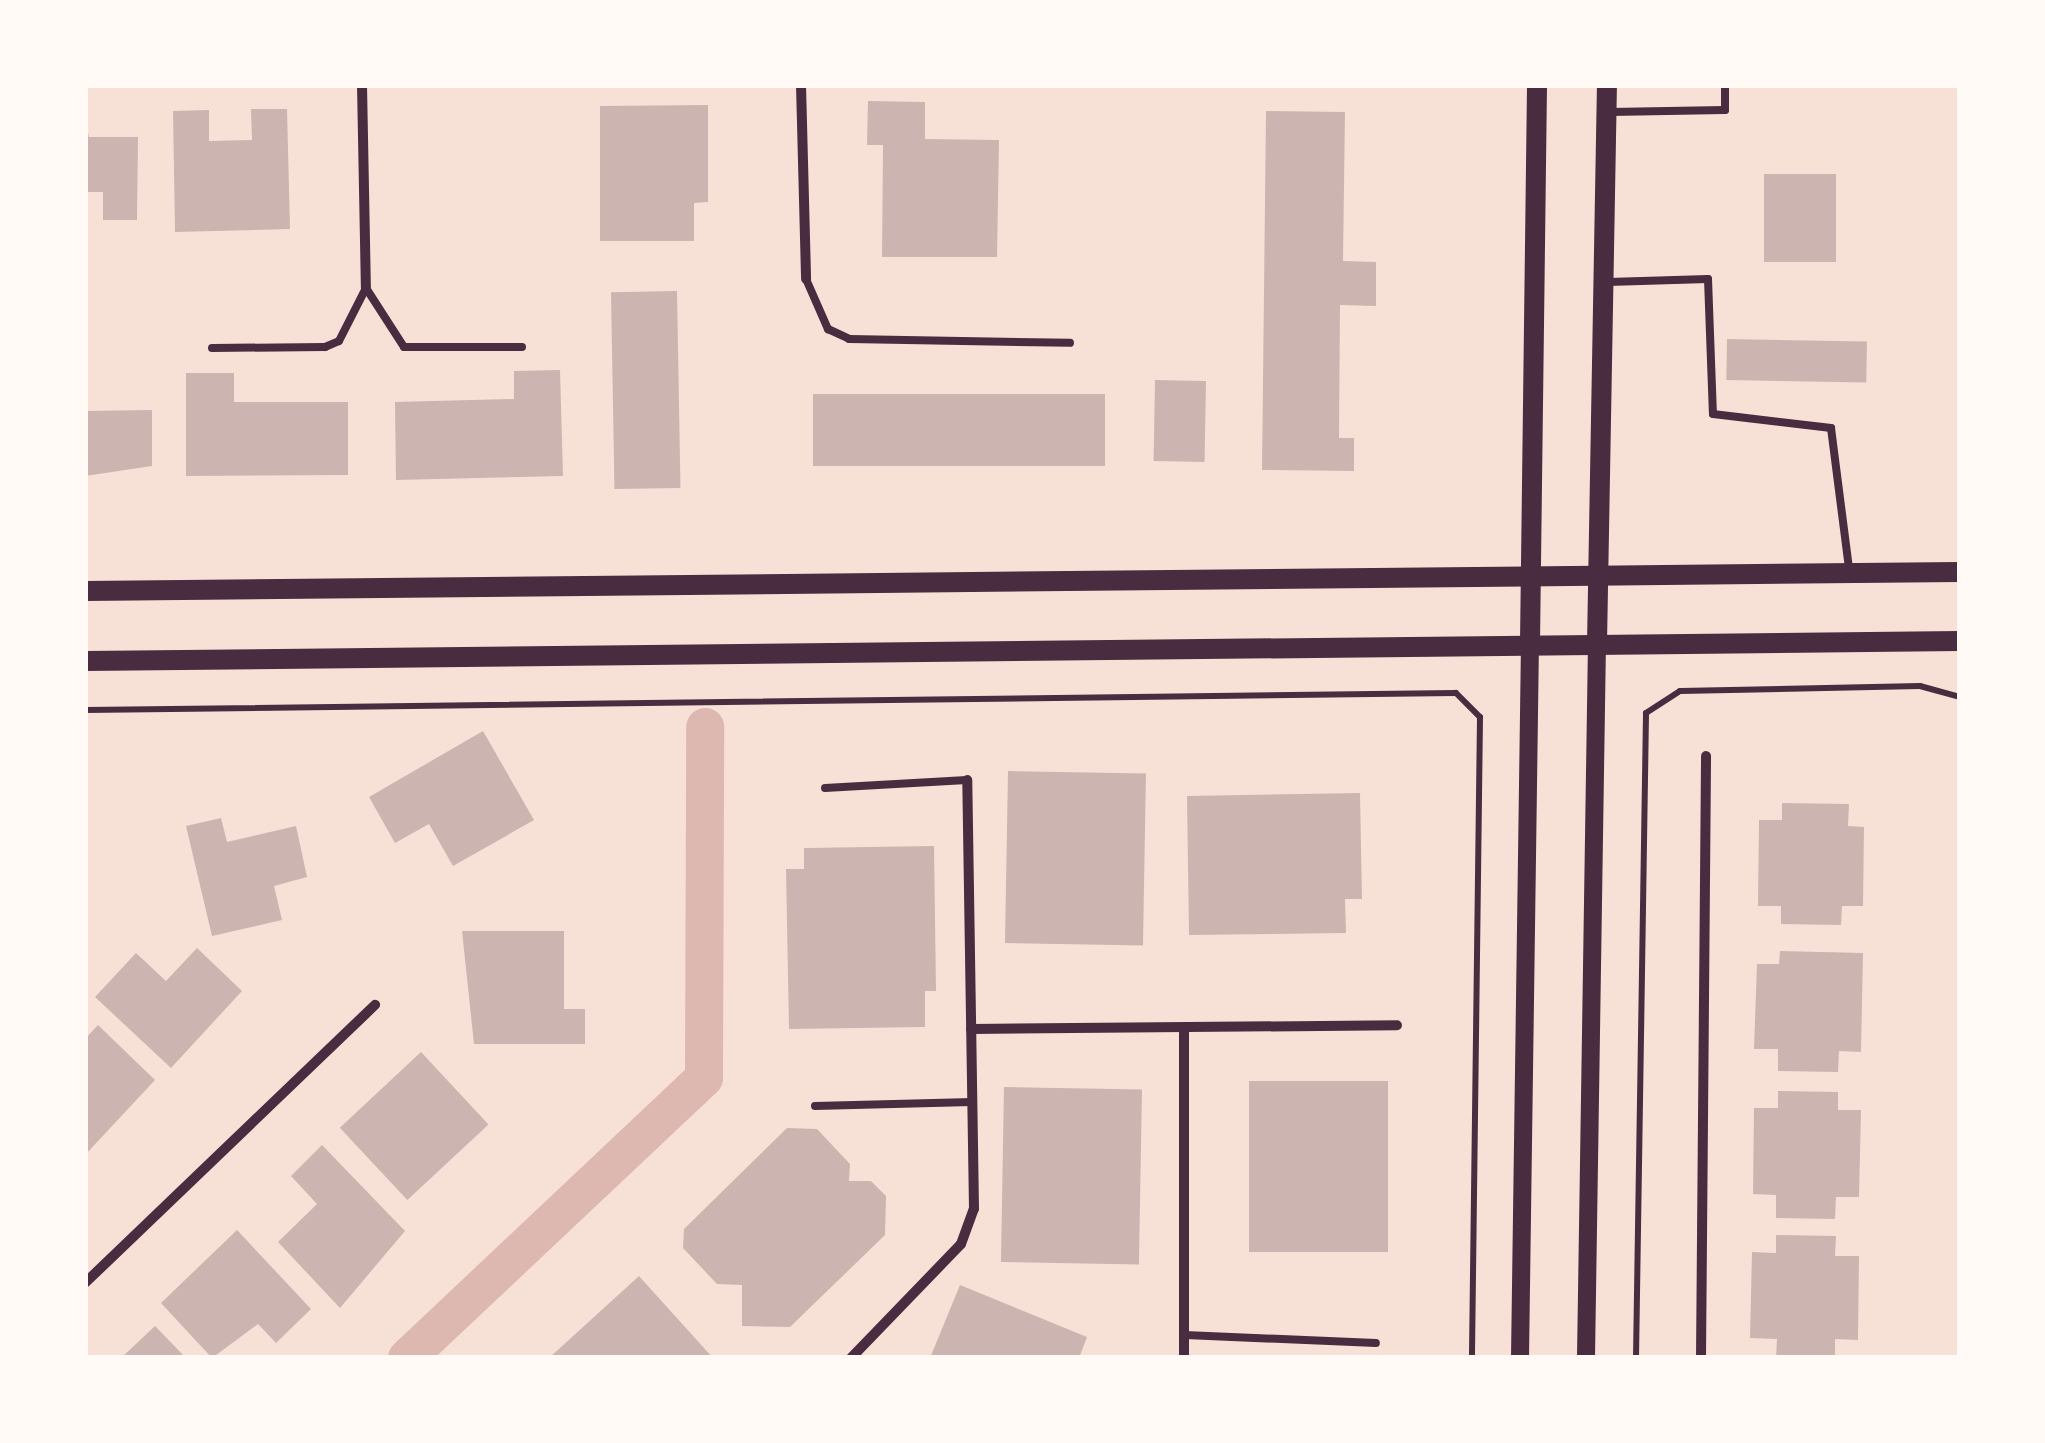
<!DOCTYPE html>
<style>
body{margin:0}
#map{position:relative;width:2045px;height:1443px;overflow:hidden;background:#f7e1d7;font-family:Georgia,serif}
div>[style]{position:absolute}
.canal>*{height:38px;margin:-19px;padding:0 19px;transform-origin:19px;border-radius:19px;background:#dcb8b0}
.building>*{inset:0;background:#ccb4b1;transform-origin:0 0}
.path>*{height:6px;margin:-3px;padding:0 3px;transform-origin:3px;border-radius:3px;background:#4a2c40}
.service>*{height:8px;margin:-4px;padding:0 4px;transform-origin:4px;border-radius:4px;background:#4a2c40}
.minor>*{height:10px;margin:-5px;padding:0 5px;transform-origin:5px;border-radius:5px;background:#4a2c40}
.tertiary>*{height:18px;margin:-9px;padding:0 9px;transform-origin:9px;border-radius:9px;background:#4a2c40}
.secondary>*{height:20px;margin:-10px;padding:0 10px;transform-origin:10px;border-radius:10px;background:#4a2c40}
span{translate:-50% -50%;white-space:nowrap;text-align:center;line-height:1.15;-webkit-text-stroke:8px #fffaf5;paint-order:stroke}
.frame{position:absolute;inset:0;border:88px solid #fffaf5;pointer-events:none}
</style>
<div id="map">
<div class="canal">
<i style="left:407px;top:1358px;width:408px;rotate:-43.3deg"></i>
<i style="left:704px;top:1078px;width:351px;rotate:-89.8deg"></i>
</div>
<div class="building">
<i style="clip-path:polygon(868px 101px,925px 102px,925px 139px,999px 140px,997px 257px,882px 257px,883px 145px,867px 145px)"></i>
<i style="clip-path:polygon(708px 105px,708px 202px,694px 203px,694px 241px,600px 241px,600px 106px)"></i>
<i style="clip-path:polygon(251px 109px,287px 109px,290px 229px,175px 232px,173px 111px,209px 110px,209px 141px,252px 140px)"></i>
<i style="clip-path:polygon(1266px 111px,1345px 112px,1343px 261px,1376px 262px,1376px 306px,1340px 305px,1339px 438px,1354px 438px,1354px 471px,1262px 470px)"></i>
<i style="clip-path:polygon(85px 122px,89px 137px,138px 137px,137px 220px,103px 220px,103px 192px,85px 192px)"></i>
<i style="left:1764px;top:174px;width:72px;height:88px"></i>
<i style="left:677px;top:291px;width:197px;height:66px;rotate:89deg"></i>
<i style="left:1727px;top:339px;width:140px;height:41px;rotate:1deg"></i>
<i style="clip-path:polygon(560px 370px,563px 476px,396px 480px,395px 402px,514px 399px,514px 371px)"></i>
<i style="clip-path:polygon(186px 373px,234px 373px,234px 402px,348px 402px,348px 475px,186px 476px)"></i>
<i style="left:1155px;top:380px;width:51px;height:81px;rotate:1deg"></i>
<i style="left:1105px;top:394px;width:72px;height:292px;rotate:90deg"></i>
<i style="clip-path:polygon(152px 410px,152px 466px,85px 476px,85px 411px)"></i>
<i style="clip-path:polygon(483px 731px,534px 820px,453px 866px,429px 824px,395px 843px,369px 797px)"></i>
<i style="left:1008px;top:771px;width:138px;height:172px;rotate:1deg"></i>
<i style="clip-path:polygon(1360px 793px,1362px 899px,1345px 899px,1346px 933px,1189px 935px,1187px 796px)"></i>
<i style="clip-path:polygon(1782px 803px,1849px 804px,1848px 826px,1864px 827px,1863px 906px,1842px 906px,1841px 925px,1781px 924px,1781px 906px,1758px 906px,1759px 820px,1782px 820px)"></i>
<i style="clip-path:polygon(221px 818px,227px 842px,296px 826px,307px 877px,274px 886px,282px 920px,212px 936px,186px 826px)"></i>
<i style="clip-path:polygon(934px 846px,936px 991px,925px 991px,925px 1027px,789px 1029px,786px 869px,804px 869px,804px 848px)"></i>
<i style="clip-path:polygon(462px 931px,564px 931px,564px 1009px,585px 1009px,585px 1044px,474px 1044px)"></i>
<i style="clip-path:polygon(197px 948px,242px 991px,171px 1068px,95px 997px,136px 953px,166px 981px)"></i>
<i style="clip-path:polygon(1780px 951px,1863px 953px,1861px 1052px,1839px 1051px,1838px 1072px,1778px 1071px,1778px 1049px,1754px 1049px,1757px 964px,1779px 964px)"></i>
<i style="clip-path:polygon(98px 1025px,155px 1080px,85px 1155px,85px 1039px)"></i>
<i style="left:421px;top:1052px;width:99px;height:111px;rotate:47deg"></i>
<i style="left:1249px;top:1081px;width:139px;height:171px"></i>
<i style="left:1004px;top:1087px;width:138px;height:175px;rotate:1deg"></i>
<i style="clip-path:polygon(1778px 1091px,1838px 1092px,1838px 1110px,1861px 1110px,1859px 1197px,1836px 1197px,1835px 1219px,1776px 1218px,1776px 1195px,1753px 1194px,1754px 1108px,1778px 1108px)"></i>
<i style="clip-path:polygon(787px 1128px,817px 1129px,850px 1164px,849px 1181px,871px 1181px,886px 1196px,885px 1235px,790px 1327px,742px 1326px,742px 1285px,717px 1284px,683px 1248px,684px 1229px)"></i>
<i style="clip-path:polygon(322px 1145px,405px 1231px,340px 1308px,278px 1242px,317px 1204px,291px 1176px)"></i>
<i style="clip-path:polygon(237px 1230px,311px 1309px,276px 1343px,258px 1324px,212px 1358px,161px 1303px)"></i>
<i style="clip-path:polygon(1776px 1235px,1836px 1236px,1835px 1256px,1859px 1256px,1858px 1340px,1835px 1339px,1835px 1358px,1776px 1358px,1777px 1339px,1750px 1338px,1752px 1252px,1776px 1253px)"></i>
<i style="clip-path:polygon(639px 1276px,713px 1358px,549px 1358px)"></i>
<i style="clip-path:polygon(960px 1285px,1087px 1337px,1079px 1358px,930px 1358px)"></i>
<i style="clip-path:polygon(155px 1326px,186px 1358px,121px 1358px)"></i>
</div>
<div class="path">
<i style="left:85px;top:710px;width:1371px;rotate:-0.71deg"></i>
<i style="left:1456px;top:693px;width:34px;rotate:45deg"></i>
<i style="left:1480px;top:717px;width:641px;rotate:90.72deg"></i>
<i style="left:1636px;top:1358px;width:645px;rotate:-89.11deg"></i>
<i style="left:1646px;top:713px;width:40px;rotate:-32.9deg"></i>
<i style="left:1680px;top:691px;width:240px;rotate:-1.2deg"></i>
<i style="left:1920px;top:686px;width:41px;rotate:15.4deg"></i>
</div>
<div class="service">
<i style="left:1610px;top:112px;width:115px;rotate:-1deg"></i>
<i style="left:1725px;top:110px;width:25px;rotate:-90deg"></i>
<i style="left:806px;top:279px;width:55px;rotate:66.3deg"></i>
<i style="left:828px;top:329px;width:23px;rotate:25deg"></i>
<i style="left:849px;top:339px;width:221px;rotate:1deg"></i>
<i style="left:1608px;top:282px;width:100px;rotate:-1.7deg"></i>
<i style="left:1708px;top:279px;width:135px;rotate:87.9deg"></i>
<i style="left:1713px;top:414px;width:119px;rotate:6.8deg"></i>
<i style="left:1831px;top:428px;width:142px;rotate:82.7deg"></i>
<i style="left:366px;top:288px;width:70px;rotate:57.2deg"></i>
<i style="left:404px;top:347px;width:118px"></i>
<i style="left:212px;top:348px;width:113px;rotate:-0.5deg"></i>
<i style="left:325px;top:347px;width:15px;rotate:-23deg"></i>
<i style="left:339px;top:341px;width:59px;rotate:-63deg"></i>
<i style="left:825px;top:788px;width:142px;rotate:-3.2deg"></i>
<i style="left:815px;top:1106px;width:157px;rotate:-1.5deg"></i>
<i style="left:1185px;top:1335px;width:191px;rotate:2.4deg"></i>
</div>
<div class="minor">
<i style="left:362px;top:85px;width:203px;rotate:88.9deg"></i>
<i style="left:801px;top:85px;width:194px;rotate:88.5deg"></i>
<i style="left:1184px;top:1027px;width:331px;rotate:90deg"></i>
<i style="left:971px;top:1029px;width:426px;rotate:-0.5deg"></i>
<i style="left:85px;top:1283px;width:402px;rotate:-43.8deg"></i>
<i style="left:851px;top:1358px;width:158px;rotate:-46deg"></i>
<i style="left:961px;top:1244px;width:37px;rotate:-70deg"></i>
<i style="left:974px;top:1209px;width:429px;rotate:-90.9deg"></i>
<i style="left:1701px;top:1358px;width:602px;rotate:-89.52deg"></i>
</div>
<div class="tertiary">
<i style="left:1520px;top:1358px;width:715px;rotate:-89.2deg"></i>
<i style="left:1586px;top:1358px;width:714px;rotate:-89.12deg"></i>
</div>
<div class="secondary">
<i style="left:85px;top:591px;width:1875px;rotate:-0.58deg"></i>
<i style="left:1530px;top:643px;width:558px;rotate:-89.28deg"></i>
<i style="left:1597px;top:644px;width:559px;rotate:-88.98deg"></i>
<i style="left:85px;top:661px;width:1875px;rotate:-0.61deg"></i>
</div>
<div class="frame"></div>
</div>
